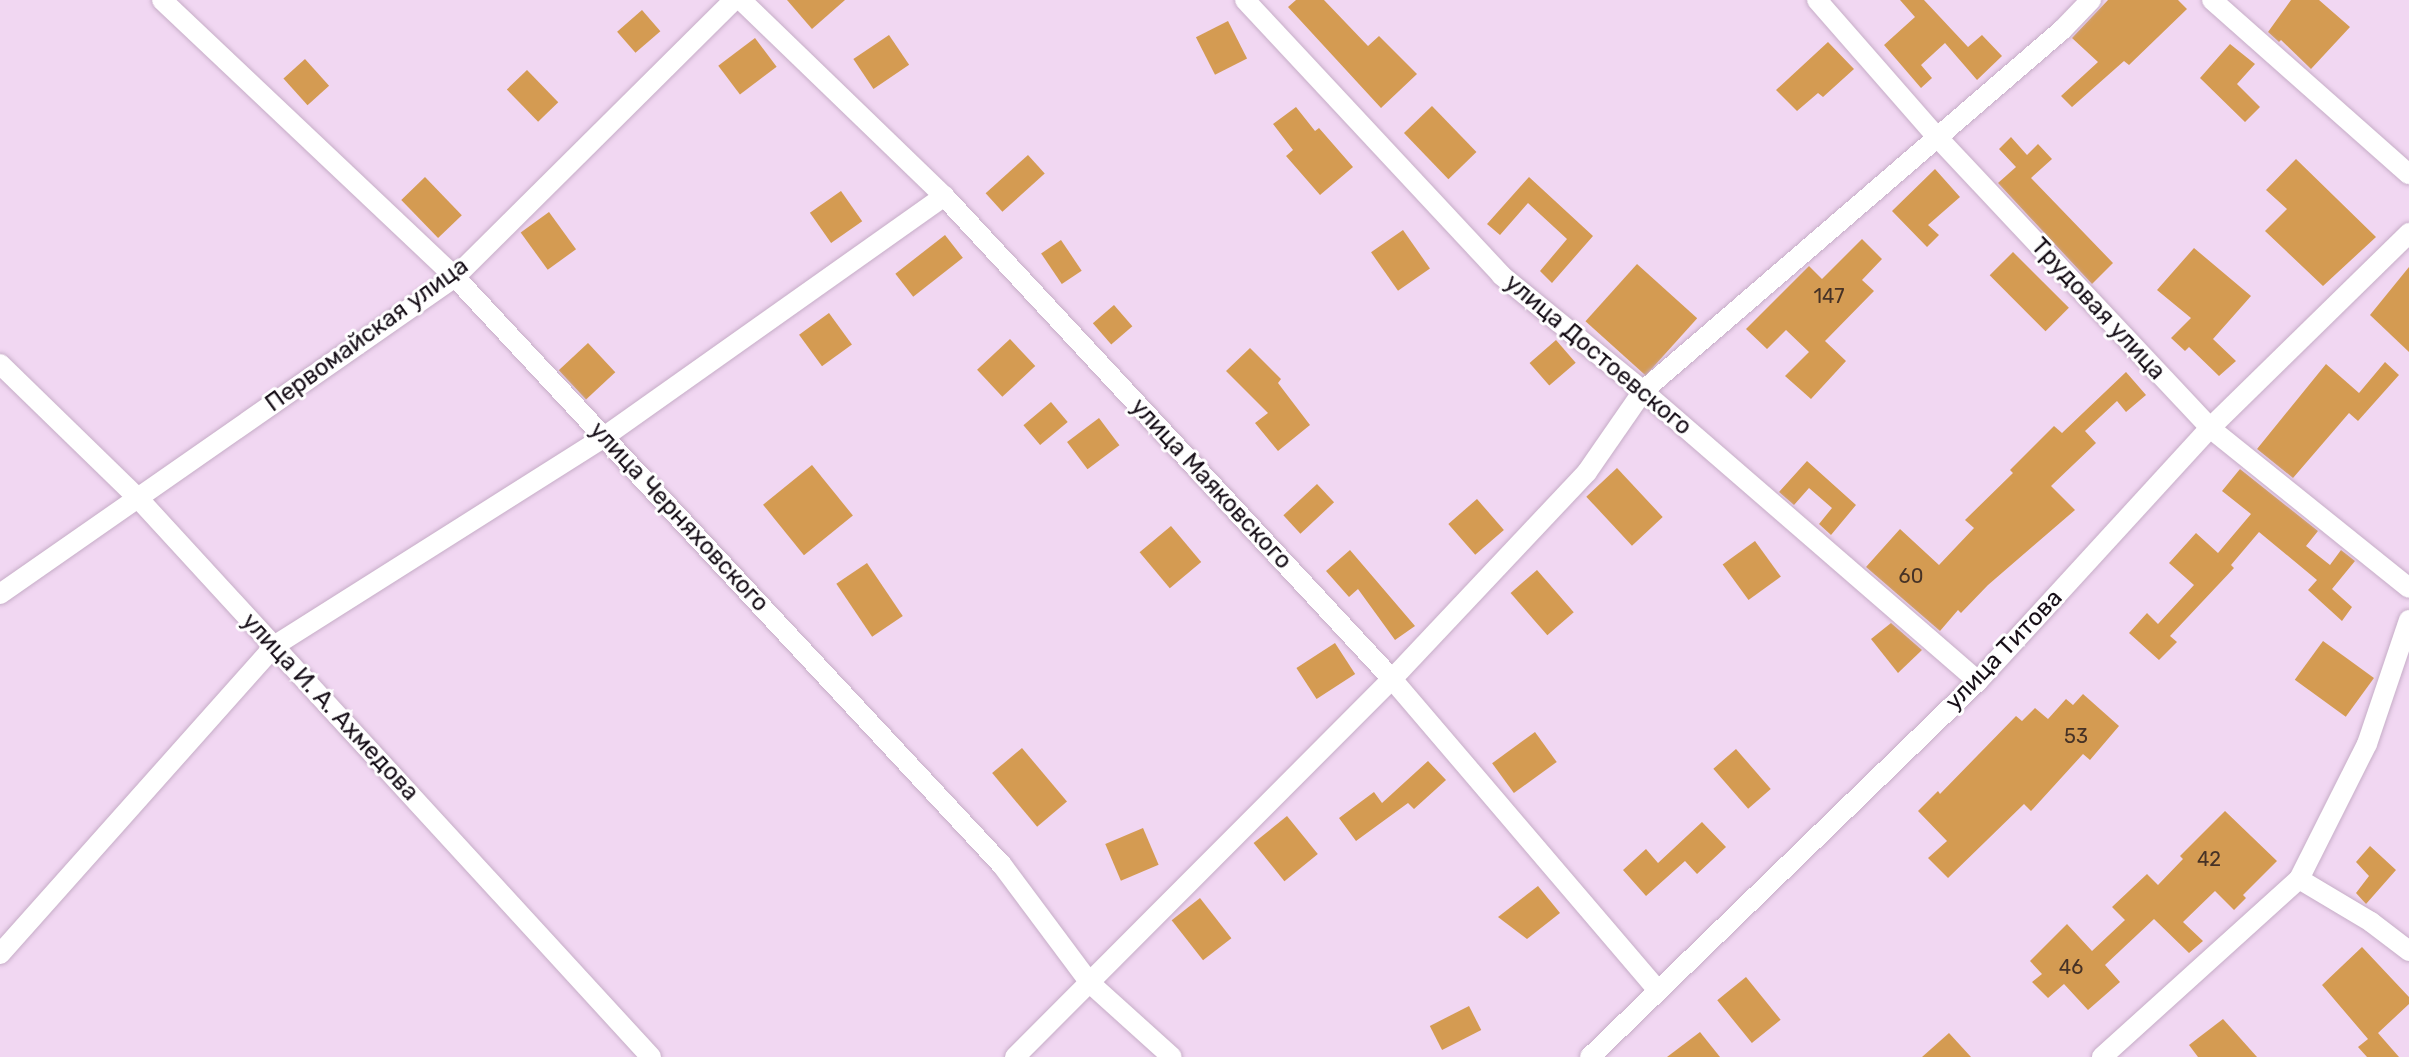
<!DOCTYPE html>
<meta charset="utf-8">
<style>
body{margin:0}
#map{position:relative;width:2409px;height:1057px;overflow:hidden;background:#f1d7f2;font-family:Rubik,sans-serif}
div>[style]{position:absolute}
.building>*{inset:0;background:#d49b52;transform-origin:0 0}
.roads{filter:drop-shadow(0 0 2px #c6adc7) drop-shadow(0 0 2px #c6adc7)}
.minor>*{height:20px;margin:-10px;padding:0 10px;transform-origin:10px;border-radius:10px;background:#fff}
span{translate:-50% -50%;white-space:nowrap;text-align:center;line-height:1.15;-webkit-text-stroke:6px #fff;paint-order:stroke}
.number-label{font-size:20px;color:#463226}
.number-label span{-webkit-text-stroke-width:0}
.street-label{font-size:24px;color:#170f18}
</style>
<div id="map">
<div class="building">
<i style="clip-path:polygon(787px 0,845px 0,812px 29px)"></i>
<i style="clip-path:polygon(1296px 0,1324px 0,1368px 46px,1379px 36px,1417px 74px,1381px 108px,1288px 7px)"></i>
<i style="clip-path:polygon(1900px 0,1924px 0,1968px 47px,1982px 35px,2002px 56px,1977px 80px,1945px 43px,1921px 65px,1932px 78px,1921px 88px,1884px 45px,1915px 17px)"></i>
<i style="clip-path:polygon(2108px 0,2178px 0,2187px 9px,2129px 65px,2124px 61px,2072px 107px,2061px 96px,2098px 62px,2072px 38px)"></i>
<i style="clip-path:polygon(2291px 0,2319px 0,2350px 27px,2311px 69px,2281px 40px,2279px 42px,2268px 32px)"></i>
<i style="left:642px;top:10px;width:28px;height:33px;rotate:49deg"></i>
<i style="left:1228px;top:21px;width:42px;height:36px;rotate:63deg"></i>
<i style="left:889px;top:35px;width:36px;height:43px;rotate:56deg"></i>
<i style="left:755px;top:38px;width:36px;height:46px;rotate:53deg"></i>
<i style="clip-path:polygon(1828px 42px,1854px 69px,1823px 97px,1818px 93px,1797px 111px,1776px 90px)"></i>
<i style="clip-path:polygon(2230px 44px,2255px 64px,2237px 84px,2260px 107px,2245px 122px,2200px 78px)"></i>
<i style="left:305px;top:59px;width:36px;height:29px;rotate:48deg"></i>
<i style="left:527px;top:70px;width:45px;height:28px;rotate:46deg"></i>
<i style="left:1432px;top:106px;width:64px;height:39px;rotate:46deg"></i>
<i style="clip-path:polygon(1296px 107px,1315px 131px,1319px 128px,1353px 167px,1320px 195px,1286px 156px,1293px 150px,1273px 124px)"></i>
<i style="clip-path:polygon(2011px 137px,2027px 155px,2038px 144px,2052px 159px,2031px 178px,2113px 263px,2092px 284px,1998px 183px,2016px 167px,1999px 149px)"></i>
<i style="left:1028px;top:155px;width:25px;height:57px;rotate:48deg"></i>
<i style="clip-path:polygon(2296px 159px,2376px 237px,2323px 286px,2265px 231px,2287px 209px,2266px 190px)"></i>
<i style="clip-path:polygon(1935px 169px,1960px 197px,1928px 225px,1939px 235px,1927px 247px,1892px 211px)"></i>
<i style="left:425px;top:177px;width:53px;height:33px;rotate:46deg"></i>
<i style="clip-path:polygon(1529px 177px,1593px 236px,1552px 283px,1540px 271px,1567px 239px,1528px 203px,1500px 235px,1487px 224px)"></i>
<i style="left:841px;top:191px;width:37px;height:38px;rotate:55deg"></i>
<i style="left:549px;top:212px;width:46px;height:35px;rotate:54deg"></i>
<i style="left:1403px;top:230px;width:47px;height:39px;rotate:55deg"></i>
<i style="left:945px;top:235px;width:29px;height:63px;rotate:52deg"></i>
<i style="clip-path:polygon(1862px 239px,1882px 259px,1862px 280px,1874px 291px,1825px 341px,1846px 361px,1811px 399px,1785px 376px,1809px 352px,1786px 330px,1767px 349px,1746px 329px,1809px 266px,1822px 279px)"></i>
<i style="left:1061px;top:240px;width:37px;height:24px;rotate:56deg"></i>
<i style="clip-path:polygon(2194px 248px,2251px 296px,2213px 339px,2236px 361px,2219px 376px,2189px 347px,2185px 351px,2171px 338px,2191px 318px,2157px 290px)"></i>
<i style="left:2013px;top:252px;width:79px;height:33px;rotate:45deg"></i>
<i style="left:1637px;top:264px;width:81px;height:77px;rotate:42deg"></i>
<i style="clip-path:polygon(2409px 267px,2409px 352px,2370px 315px)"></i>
<i style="left:1114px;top:305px;width:28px;height:28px;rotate:49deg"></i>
<i style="left:829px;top:313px;width:39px;height:37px;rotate:54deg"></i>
<i style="left:1010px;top:339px;width:37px;height:45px;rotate:47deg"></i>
<i style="left:1556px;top:340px;width:30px;height:35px;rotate:49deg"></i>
<i style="left:588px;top:343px;width:40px;height:40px;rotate:47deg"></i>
<i style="clip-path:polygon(1250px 348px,1281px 379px,1278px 383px,1310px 425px,1278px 451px,1255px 423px,1268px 413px,1226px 371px)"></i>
<i style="clip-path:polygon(2385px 362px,2399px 375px,2358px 421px,2349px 413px,2293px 478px,2257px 449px,2326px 364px,2359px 393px)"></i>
<i style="clip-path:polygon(2126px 372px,2146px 395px,2126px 412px,2117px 401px,2085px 431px,2096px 443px,2051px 486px,2075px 510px,1988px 585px,1961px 613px,1958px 610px,1940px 631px,1866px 567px,1900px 529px,1939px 565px,1974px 528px,1965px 520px,2013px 473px,2010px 470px,2054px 426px,2062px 433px)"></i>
<i style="left:1051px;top:402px;width:26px;height:36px;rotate:50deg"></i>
<i style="left:1099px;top:418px;width:34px;height:40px;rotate:53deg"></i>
<i style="clip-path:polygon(1807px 461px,1856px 505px,1831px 535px,1819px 524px,1832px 508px,1809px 488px,1794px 505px,1779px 492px)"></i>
<i style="left:812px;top:465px;width:65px;height:63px;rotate:51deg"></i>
<i style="left:1617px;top:468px;width:67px;height:42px;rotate:47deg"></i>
<i style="clip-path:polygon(2240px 469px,2318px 531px,2306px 546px,2330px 565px,2341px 550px,2355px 561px,2332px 589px,2352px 607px,2342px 621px,2308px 590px,2317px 580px,2259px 532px,2231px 565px,2234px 568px,2170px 636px,2177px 642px,2159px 660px,2129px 633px,2147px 613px,2158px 624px,2194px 585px,2169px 563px,2196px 533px,2218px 553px,2251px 514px,2222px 491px)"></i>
<i style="left:1317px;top:484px;width:25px;height:46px;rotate:47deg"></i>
<i style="left:1477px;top:499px;width:41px;height:38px;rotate:49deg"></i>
<i style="left:1171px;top:526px;width:47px;height:41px;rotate:50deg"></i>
<i style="left:1755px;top:541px;width:44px;height:40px;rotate:54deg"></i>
<i style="clip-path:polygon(1350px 550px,1415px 626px,1395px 640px,1358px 589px,1349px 597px,1326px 571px)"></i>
<i style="left:867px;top:563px;width:64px;height:37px;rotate:56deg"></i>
<i style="left:1537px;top:570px;width:56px;height:35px;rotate:49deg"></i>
<i style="clip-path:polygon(1891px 623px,1922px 650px,1898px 673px,1871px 639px)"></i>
<i style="left:2323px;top:641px;width:63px;height:48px;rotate:36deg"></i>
<i style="left:1335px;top:643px;width:37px;height:46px;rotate:57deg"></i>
<i style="clip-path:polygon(2083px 694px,2119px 726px,2090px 760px,2083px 754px,2031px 811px,2024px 804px,1948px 878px,1928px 858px,1947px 841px,1918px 811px,1938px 791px,1940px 794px,2016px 716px,2022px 721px,2035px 708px,2048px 719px,2066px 699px,2073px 705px)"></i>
<i style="left:1535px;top:732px;width:37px;height:53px;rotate:54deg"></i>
<i style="left:1022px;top:748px;width:70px;height:39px;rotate:50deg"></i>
<i style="left:1736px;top:749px;width:53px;height:30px;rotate:49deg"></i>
<i style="clip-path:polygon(1428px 761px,1446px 780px,1414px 809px,1408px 803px,1356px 841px,1339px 818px,1374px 792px,1382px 803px)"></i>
<i style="clip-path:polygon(2225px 811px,2277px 861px,2243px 895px,2246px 898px,2234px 910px,2215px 891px,2183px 922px,2203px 941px,2189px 953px,2154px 919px,2105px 965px,2120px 982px,2088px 1010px,2064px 984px,2048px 998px,2032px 982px,2042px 974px,2030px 961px,2067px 924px,2092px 951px,2125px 920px,2112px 907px,2147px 874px,2158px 885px,2183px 859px,2180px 856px)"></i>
<i style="left:1287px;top:816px;width:49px;height:43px;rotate:51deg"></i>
<i style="clip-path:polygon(1702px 822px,1726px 847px,1697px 874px,1685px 861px,1646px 896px,1623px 870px,1646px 849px,1658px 863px)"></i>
<i style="left:1143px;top:828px;width:40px;height:41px;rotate:67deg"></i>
<i style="clip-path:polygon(2370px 846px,2396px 870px,2366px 904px,2356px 893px,2369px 876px,2356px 862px)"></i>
<i style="clip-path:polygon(1538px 886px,1560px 913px,1527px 939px,1498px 917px)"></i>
<i style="left:1200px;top:898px;width:51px;height:36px;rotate:52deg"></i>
<i style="clip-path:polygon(2362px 947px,2409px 997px,2409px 1004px,2378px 1033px,2399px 1057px,2367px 1057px,2358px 1047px,2368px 1039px,2322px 985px)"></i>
<i style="left:1746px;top:977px;width:55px;height:37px;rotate:51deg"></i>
<i style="left:1469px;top:1006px;width:27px;height:44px;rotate:63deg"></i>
<i style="clip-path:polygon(2223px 1019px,2257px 1057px,2198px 1057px,2189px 1045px)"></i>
<i style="clip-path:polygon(1700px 1032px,1720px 1057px,1667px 1057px)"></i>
<i style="clip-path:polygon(1949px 1033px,1971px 1057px,1922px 1057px)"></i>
</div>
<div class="roads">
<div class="minor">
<i style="left:162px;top:0;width:403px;rotate:43.4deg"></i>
<i style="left:455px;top:277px;width:803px;rotate:47.07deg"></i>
<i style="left:1002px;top:865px;width:147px;rotate:53.3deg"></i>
<i style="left:1090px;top:983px;width:110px;rotate:42.1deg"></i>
<i style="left:741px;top:0;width:282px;rotate:44deg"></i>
<i style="left:944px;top:196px;width:659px;rotate:47.15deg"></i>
<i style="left:1392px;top:679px;width:409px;rotate:49.5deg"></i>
<i style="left:1245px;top:0;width:376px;rotate:47deg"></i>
<i style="left:1501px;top:275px;width:183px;rotate:39.2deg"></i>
<i style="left:1643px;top:391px;width:443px;rotate:40.9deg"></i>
<i style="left:1817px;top:0;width:184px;rotate:48.8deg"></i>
<i style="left:1938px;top:138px;width:398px;rotate:46.8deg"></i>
<i style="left:2210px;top:428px;width:255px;rotate:38.8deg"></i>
<i style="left:2212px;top:0;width:263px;rotate:41.5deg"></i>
<i style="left:0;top:364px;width:191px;rotate:44.2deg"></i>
<i style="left:137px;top:497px;width:760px;rotate:47.45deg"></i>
<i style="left:0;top:594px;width:555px;rotate:-34.87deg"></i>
<i style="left:455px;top:277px;width:393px;rotate:-44.8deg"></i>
<i style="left:2299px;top:879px;width:84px;rotate:30.8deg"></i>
<i style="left:2371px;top:922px;width:48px;rotate:37.3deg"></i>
<i style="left:0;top:954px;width:412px;rotate:-48.3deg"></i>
<i style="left:274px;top:646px;width:391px;rotate:-32.3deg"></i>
<i style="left:604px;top:437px;width:417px;rotate:-35.3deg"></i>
<i style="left:1015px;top:1057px;width:534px;rotate:-45.08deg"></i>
<i style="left:1392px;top:679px;width:284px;rotate:-46.7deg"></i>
<i style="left:1587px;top:472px;width:98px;rotate:-55.3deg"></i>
<i style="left:1643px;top:391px;width:553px;rotate:-40.75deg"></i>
<i style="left:2062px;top:30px;width:42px;rotate:-46deg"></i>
<i style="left:1590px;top:1057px;width:540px;rotate:-44.1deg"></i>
<i style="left:1978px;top:681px;width:343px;rotate:-47.5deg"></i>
<i style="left:2210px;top:428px;width:279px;rotate:-44.4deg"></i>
<i style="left:2102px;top:1057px;width:266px;rotate:-42.1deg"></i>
<i style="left:2299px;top:879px;width:151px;rotate:-63.3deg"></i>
<i style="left:2367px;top:744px;width:131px;rotate:-71.3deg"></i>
</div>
</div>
<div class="number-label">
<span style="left:1829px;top:296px">147</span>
<span style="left:1911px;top:576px">60</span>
<span style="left:2076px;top:736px">53</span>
<span style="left:2209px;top:859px">42</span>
<span style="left:2071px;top:967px">46</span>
</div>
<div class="street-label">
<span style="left:2098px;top:309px;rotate:47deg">Трудовая улица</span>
<span style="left:367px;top:335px;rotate:-36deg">Первомайская улица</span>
<span style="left:1598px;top:355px;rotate:40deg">улица Достоевского</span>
<span style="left:1211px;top:484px;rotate:47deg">улица Маяковского</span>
<span style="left:679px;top:517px;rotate:47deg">улица Черняховского</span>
<span style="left:2004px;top:650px;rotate:-46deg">улица Титова</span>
<span style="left:330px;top:707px;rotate:47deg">улица И. А. Ахмедова</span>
</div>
</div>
